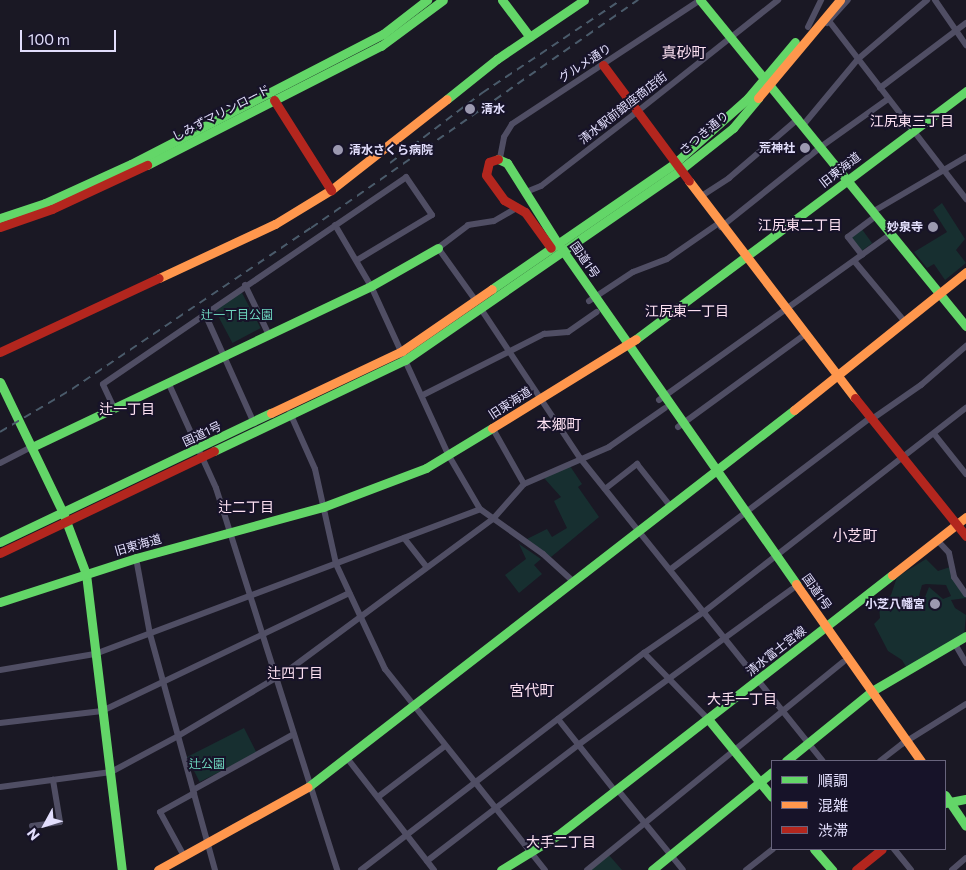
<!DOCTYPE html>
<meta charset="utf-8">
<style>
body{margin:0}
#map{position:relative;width:966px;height:870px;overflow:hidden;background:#1a1824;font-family:Commissioner,"Noto Sans JP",sans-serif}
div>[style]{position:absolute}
.green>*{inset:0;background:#172f30;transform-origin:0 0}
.street>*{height:6px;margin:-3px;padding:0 3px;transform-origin:3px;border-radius:3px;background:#504e64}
.fast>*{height:9px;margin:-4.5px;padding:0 4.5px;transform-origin:4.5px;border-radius:4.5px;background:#63d668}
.slow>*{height:9px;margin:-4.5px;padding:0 4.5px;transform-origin:4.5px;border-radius:4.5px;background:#ff974d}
.jam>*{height:9px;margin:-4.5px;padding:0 4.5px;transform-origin:4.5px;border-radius:4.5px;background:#b3261e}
.rail>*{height:2px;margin-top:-1px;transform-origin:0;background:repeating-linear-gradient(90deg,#4a5b6b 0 8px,transparent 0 14px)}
.dots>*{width:14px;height:14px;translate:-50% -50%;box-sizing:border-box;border:2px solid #171329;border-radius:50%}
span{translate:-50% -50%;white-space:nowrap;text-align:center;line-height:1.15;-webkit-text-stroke:4px #171329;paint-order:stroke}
.street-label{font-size:12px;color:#e2defc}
.poi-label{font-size:12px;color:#e2defc;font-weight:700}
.left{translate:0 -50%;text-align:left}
.right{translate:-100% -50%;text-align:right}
.park-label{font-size:12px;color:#6fd8c0}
.neighbourhood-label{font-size:14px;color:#fce0f1}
.quarter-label{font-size:15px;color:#fce0f1}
.legend{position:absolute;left:771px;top:760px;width:175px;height:90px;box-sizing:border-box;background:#171329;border:1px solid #68647d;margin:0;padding:6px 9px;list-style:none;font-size:15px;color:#e2defc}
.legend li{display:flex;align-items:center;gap:10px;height:25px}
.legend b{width:25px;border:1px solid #68647d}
.north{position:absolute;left:20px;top:800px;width:50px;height:50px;-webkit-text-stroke:4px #171329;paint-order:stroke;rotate:231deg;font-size:14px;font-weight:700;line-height:20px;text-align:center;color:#e2defc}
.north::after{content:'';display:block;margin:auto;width:18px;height:22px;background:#e2defc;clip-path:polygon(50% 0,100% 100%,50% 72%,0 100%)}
.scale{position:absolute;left:20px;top:30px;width:96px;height:22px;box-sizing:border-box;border:2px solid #e2defc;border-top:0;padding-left:6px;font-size:15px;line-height:18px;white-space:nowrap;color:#e2defc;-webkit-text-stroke:4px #171329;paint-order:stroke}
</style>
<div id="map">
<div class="green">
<i style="clip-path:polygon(942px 203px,965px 239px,956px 250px,966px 263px,945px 280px,934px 264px,927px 268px,914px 252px,947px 232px,933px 210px)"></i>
<i style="left:861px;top:228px;width:19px;height:14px;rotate:54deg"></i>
<i style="left:241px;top:291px;width:42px;height:32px;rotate:62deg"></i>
<i style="clip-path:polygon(570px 466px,582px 484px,578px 487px,599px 517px,551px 557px,527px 539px,547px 529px,552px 537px,567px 528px,554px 501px,561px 497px,544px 478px)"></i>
<i style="clip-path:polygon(519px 544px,541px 559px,534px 565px,542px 574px,519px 593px,505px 575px,526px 559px)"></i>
<i style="clip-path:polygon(evenodd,926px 559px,938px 571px,950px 567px,965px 594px,966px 598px,951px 600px,955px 608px,966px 615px,964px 636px,908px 670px,902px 660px,888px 651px,874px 624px,880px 618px,879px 606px,891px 595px,897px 577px,926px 559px,926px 584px,946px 585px,951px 596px,943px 599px,929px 587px,925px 597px,918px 599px,922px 585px,926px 584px)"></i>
<i style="left:244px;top:728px;width:28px;height:64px;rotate:63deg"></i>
<i style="clip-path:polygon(608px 854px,622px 870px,589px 870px)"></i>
</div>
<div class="street">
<i style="left:935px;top:0;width:55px;rotate:55.4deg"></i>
<i style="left:829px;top:21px;width:225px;rotate:52.4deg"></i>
<i style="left:827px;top:23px;width:31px;rotate:-48deg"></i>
<i style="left:808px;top:27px;width:30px;rotate:-64deg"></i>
<i style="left:880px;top:88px;width:108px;rotate:-37.1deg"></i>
<i style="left:804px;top:124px;width:85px;rotate:-50.3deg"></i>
<i style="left:858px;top:59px;width:91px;rotate:-40.5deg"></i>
<i style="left:500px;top:158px;width:21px;rotate:-79deg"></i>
<i style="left:504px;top:137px;width:15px;rotate:-58deg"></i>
<i style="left:512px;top:124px;width:225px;rotate:-33.4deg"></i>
<i style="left:526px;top:192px;width:16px;rotate:-22deg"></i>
<i style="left:541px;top:186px;width:123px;rotate:-37.7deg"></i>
<i style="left:638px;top:111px;width:179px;rotate:-38.4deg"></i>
<i style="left:700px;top:197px;width:35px;rotate:-33deg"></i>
<i style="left:729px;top:178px;width:92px;rotate:-40.6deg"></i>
<i style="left:874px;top:211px;width:107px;rotate:-30.4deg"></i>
<i style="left:335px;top:225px;width:71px;rotate:59.5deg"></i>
<i style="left:371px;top:286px;width:187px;rotate:65.4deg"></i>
<i style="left:449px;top:456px;width:61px;rotate:59.7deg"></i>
<i style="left:480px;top:509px;width:77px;rotate:35.5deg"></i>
<i style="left:543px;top:554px;width:42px;rotate:42.1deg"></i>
<i style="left:721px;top:227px;width:129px;rotate:-38.7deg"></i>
<i style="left:822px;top:146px;width:81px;rotate:-35.5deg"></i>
<i style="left:862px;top:255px;width:23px;rotate:-128deg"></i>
<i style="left:848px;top:237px;width:36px;rotate:-37deg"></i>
<i style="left:855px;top:262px;width:78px;rotate:50.2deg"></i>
<i style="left:245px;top:285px;width:55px;rotate:64.4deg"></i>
<i style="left:476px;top:301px;width:65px;rotate:-125.6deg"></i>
<i style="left:438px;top:248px;width:38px;rotate:-37deg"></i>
<i style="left:468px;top:225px;width:26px;rotate:-9deg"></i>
<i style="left:494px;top:221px;width:28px;rotate:-30deg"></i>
<i style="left:589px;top:301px;width:53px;rotate:-33.4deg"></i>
<i style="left:633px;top:272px;width:36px;rotate:-21deg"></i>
<i style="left:667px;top:259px;width:63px;rotate:-34.7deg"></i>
<i style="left:481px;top:309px;width:179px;rotate:56.4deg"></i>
<i style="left:580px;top:458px;width:388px;rotate:51.3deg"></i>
<i style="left:205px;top:314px;width:120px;rotate:65.8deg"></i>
<i style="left:168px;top:382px;width:116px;rotate:65.6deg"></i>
<i style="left:216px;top:488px;width:401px;rotate:72.4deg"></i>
<i style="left:423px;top:395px;width:136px;rotate:-26.8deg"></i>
<i style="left:544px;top:334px;width:24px;rotate:-5deg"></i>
<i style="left:568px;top:332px;width:35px;rotate:-35deg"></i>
<i style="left:659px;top:400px;width:287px;rotate:-35.6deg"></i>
<i style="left:114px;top:408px;width:26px;rotate:-115deg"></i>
<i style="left:103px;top:384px;width:367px;rotate:-34.3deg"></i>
<i style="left:406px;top:177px;width:46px;rotate:55.6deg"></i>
<i style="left:432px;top:215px;width:87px;rotate:149deg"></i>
<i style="left:290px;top:413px;width:61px;rotate:65.9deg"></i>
<i style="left:315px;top:469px;width:97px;rotate:77.5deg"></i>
<i style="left:336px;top:564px;width:116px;rotate:65deg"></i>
<i style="left:385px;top:669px;width:257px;rotate:51.5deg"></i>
<i style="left:872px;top:419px;width:60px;rotate:-34.8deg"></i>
<i style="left:921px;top:385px;width:60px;rotate:-40.9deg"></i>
<i style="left:678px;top:427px;width:156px;rotate:-36.1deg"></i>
<i style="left:493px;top:429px;width:63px;rotate:60.6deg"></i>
<i style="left:935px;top:435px;width:50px;rotate:51.5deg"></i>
<i style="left:0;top:463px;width:36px;rotate:-27deg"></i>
<i style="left:605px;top:489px;width:41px;rotate:-38deg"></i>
<i style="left:637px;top:464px;width:55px;rotate:51.7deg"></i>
<i style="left:404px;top:538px;width:37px;rotate:52deg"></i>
<i style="left:938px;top:541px;width:16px;rotate:47deg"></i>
<i style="left:949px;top:553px;width:25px;rotate:78deg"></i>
<i style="left:954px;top:577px;width:21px;rotate:55deg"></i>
<i style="left:136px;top:558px;width:77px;rotate:79.6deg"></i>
<i style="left:150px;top:634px;width:245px;rotate:74.6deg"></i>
<i style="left:671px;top:569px;width:251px;rotate:-37.2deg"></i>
<i style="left:955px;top:644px;width:22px;rotate:60deg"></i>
<i style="left:644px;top:653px;width:92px;rotate:45.9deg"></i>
<i style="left:0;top:670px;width:96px;rotate:-9.6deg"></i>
<i style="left:95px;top:654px;width:411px;rotate:-20.6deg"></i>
<i style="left:558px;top:719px;width:92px;rotate:51.6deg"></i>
<i style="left:0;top:723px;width:103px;rotate:-6.7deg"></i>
<i style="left:102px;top:711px;width:274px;rotate:-25.5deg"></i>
<i style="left:347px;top:758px;width:142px;rotate:52.2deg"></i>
<i style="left:880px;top:761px;width:28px;rotate:-38deg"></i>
<i style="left:902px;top:744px;width:75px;rotate:-32deg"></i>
<i style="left:0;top:787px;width:112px;rotate:-7.7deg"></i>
<i style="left:111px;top:772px;width:76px;rotate:-28.2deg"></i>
<i style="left:178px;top:736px;width:126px;rotate:-30.7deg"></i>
<i style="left:286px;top:672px;width:257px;rotate:-36.5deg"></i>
<i style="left:493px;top:519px;width:47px;rotate:-48.5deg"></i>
<i style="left:524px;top:484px;width:93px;rotate:-23.5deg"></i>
<i style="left:609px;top:447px;width:68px;rotate:-34.9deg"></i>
<i style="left:617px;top:789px;width:104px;rotate:50.8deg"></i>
<i style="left:193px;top:790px;width:115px;rotate:-29deg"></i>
<i style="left:378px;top:797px;width:84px;rotate:-37.3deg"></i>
<i style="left:32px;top:826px;width:28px;rotate:-8deg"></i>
<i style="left:60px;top:822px;width:43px;rotate:-99.5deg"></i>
<i style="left:894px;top:849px;width:27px;rotate:51deg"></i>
<i style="left:184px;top:856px;width:50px;rotate:-118.6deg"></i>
<i style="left:160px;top:812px;width:39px;rotate:-29deg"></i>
<i style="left:427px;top:861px;width:190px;rotate:-37.5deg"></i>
<i style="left:578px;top:745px;width:265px;rotate:-36.1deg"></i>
<i style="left:361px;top:870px;width:357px;rotate:-37.5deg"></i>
<i style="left:644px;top:653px;width:74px;rotate:-34.5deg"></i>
<i style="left:705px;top:611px;width:331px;rotate:-37.9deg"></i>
<i style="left:587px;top:870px;width:330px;rotate:-39.1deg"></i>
<i style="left:746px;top:870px;width:34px;rotate:-38deg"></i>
<i style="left:952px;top:870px;width:18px;rotate:-41deg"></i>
</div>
<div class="fast">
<i style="left:502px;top:0;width:46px;rotate:52.9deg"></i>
<i style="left:700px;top:0;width:421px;rotate:50.8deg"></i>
<i style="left:447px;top:99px;width:64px;rotate:-38.7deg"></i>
<i style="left:497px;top:59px;width:105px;rotate:-34.1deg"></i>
<i style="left:498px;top:159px;width:10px;rotate:24deg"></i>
<i style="left:507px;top:163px;width:96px;rotate:57.8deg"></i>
<i style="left:147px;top:165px;width:263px;rotate:-27deg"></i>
<i style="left:381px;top:46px;width:77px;rotate:-36.6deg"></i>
<i style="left:0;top:218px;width:47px;rotate:-18.4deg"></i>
<i style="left:45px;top:203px;width:94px;rotate:-24.4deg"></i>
<i style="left:131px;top:164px;width:284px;rotate:-27.3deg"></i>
<i style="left:383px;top:34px;width:56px;rotate:-37.7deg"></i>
<i style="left:559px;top:245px;width:414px;rotate:55deg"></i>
<i style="left:492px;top:289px;width:222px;rotate:-34.5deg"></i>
<i style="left:675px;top:163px;width:98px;rotate:-41.7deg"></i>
<i style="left:748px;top:98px;width:73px;rotate:-50deg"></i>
<i style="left:636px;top:339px;width:413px;rotate:-36.9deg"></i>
<i style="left:0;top:382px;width:145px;rotate:64.3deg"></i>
<i style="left:63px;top:513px;width:65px;rotate:69.3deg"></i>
<i style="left:86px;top:574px;width:298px;rotate:83.1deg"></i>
<i style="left:32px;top:447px;width:375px;rotate:-25.4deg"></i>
<i style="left:371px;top:286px;width:77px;rotate:-29.6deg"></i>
<i style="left:214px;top:451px;width:212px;rotate:-25.5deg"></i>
<i style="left:405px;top:360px;width:334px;rotate:-34.6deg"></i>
<i style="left:680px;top:170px;width:68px;rotate:-38.4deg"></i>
<i style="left:733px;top:128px;width:39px;rotate:-50deg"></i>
<i style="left:0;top:542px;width:300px;rotate:-25.5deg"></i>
<i style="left:0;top:602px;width:143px;rotate:-17.9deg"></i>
<i style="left:136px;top:558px;width:194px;rotate:-15.3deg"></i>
<i style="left:323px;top:507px;width:110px;rotate:-20.7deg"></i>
<i style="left:426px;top:468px;width:77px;rotate:-31.2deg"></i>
<i style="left:708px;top:719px;width:101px;rotate:50.6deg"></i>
<i style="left:786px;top:761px;width:111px;rotate:-39.1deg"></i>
<i style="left:872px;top:691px;width:109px;rotate:-30.3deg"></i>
<i style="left:308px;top:787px;width:615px;rotate:-37.8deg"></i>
<i style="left:945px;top:795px;width:37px;rotate:56deg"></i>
<i style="left:945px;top:803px;width:21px;rotate:-11deg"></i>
<i style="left:814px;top:849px;width:28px;rotate:49deg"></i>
<i style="left:501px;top:870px;width:67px;rotate:-31.6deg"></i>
<i style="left:558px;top:835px;width:423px;rotate:-37.9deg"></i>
<i style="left:652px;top:870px;width:155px;rotate:-39.2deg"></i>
</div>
<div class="slow">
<i style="left:758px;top:98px;width:128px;rotate:-50.1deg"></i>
<i style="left:689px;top:181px;width:273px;rotate:52.6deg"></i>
<i style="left:159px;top:278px;width:128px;rotate:-25deg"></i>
<i style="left:275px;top:224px;width:66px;rotate:-31.3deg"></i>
<i style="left:331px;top:190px;width:147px;rotate:-38.1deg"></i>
<i style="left:794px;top:410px;width:221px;rotate:-38.7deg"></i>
<i style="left:271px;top:413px;width:145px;rotate:-25.3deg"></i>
<i style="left:402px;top:351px;width:109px;rotate:-34.6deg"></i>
<i style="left:492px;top:428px;width:169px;rotate:-31.7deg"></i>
<i style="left:892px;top:575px;width:94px;rotate:-38.1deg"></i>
<i style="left:796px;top:584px;width:217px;rotate:54.8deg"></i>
<i style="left:158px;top:870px;width:171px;rotate:-29deg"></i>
</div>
<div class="jam">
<i style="left:603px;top:65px;width:144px;rotate:53.4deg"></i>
<i style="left:274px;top:100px;width:107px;rotate:57.7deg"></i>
<i style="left:498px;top:159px;width:9px;rotate:162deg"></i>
<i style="left:489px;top:162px;width:13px;rotate:103deg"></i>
<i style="left:486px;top:175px;width:31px;rotate:54deg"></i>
<i style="left:504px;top:200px;width:24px;rotate:30deg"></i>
<i style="left:525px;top:212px;width:44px;rotate:54.2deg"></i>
<i style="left:0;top:227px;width:55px;rotate:-19.1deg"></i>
<i style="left:52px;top:209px;width:105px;rotate:-24.9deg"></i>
<i style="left:0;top:352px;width:175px;rotate:-25deg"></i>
<i style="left:855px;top:398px;width:177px;rotate:51.2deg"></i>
<i style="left:0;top:553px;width:237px;rotate:-25.5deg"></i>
<i style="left:856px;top:870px;width:33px;rotate:-39deg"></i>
</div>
<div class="rail">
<i style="left:390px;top:163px;width:116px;rotate:-37.3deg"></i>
<i style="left:482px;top:93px;width:167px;rotate:-33.8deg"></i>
<i style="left:0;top:432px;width:84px;rotate:-30.8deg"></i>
<i style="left:72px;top:389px;width:288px;rotate:-34deg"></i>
<i style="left:311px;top:228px;width:399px;rotate:-34.9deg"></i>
</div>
<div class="dots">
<i style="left:470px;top:109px;background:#9c99b0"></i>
<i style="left:805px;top:148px;background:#9c99b0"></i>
<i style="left:338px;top:150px;background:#9c99b0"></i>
<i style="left:933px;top:227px;background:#9c99b0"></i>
<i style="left:935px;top:604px;background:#9c99b0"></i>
</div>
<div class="street-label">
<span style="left:585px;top:63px;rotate:-33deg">グルメ通り</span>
<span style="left:623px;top:108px;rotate:-38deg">清水駅前銀座商店街</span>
<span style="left:221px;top:113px;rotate:-27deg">しみずマリンロード</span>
<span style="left:704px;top:133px;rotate:-40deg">さつき通り</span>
<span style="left:840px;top:170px;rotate:-38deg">旧東海道</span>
<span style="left:585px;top:260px;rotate:55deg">国道1号</span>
<span style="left:510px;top:403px;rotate:-33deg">旧東海道</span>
<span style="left:202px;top:434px;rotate:-25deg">国道1号</span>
<span style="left:138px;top:545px;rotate:-16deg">旧東海道</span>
<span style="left:817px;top:592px;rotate:55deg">国道1号</span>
<span style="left:776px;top:651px;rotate:-38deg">清水富士宮線</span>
</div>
<div class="poi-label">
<span class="left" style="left:481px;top:109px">清水</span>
<span class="right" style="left:795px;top:148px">荒神社</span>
<span class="left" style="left:349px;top:150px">清水さくら病院</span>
<span class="right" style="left:923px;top:227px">妙泉寺</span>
<span class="right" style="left:925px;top:604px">小芝八幡宮</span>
</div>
<div class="park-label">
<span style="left:237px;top:315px">辻一丁目公園</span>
<span style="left:207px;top:764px">辻公園</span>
</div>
<div class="neighbourhood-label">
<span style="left:912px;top:121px">江尻東三丁目</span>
<span style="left:800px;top:225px">江尻東二丁目</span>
<span style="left:687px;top:311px">江尻東一丁目</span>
<span style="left:127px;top:409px">辻一丁目</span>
<span style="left:246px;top:507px">辻二丁目</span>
<span style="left:295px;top:673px">辻四丁目</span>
<span style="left:742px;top:699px">大手一丁目</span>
<span style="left:561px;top:842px">大手二丁目</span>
</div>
<div class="quarter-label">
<span style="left:684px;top:53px">真砂町</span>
<span style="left:559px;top:425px">本郷町</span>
<span style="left:855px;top:536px">小芝町</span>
<span style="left:532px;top:691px">宮代町</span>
</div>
<ul class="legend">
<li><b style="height:6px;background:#63d668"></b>順調</li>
<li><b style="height:6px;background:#ff974d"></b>混雑</li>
<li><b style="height:6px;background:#b3261e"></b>渋滞</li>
</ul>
<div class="north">N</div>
<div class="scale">100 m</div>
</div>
